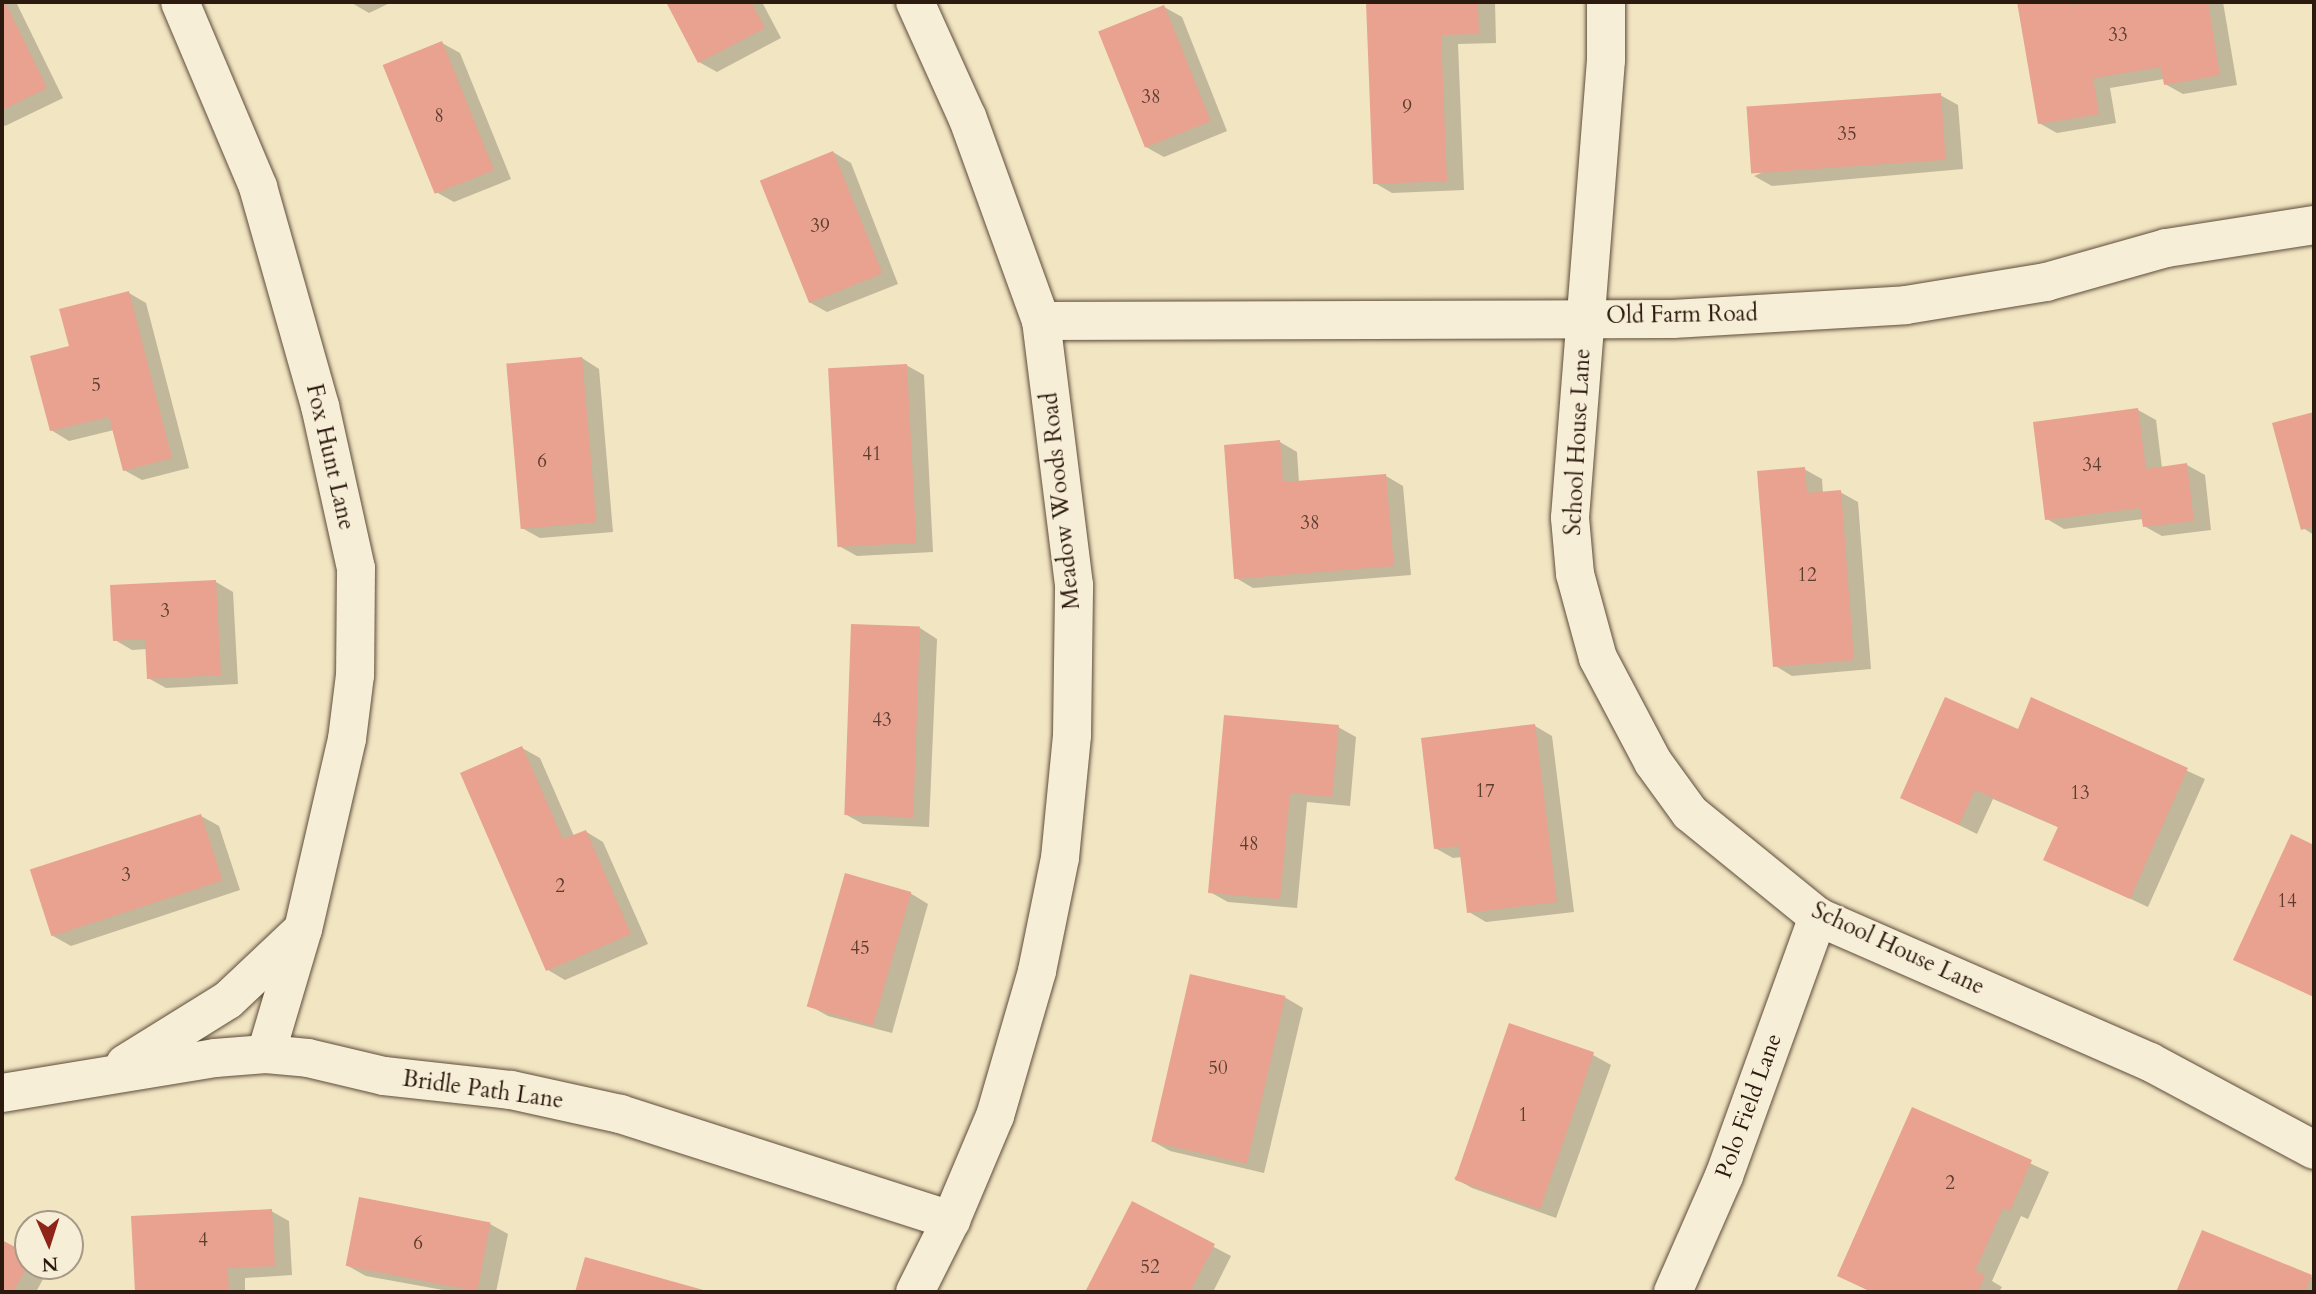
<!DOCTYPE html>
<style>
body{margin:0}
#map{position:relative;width:2316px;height:1294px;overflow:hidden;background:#f2e5c2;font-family:Cardo,serif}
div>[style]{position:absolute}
.shadow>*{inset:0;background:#0003}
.building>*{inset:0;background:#e8a28f;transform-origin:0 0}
.roads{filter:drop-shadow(0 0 2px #5e4d3b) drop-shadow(0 0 2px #5e4d3b)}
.minor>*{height:38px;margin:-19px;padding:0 19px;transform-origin:19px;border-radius:19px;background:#f7eed7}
span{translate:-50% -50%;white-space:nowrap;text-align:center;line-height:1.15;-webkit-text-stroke:5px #f7eed7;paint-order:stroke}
.number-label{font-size:19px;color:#5b3c2e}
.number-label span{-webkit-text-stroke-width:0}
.street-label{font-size:23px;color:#2c1a0e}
.frame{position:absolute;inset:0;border:4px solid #2c1a0e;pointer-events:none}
.north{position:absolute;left:14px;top:1210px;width:70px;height:70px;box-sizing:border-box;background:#f7eed7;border:2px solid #a69987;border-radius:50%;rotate:177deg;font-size:19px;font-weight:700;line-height:28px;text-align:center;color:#2c1a0e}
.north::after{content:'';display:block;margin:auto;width:24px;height:32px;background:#8f2418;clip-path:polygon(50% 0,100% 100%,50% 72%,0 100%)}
</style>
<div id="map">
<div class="shadow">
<i style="clip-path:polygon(2px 2px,16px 2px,63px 98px,5px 126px,2px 124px)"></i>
<i style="clip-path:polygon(350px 2px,392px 2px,369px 13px)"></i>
<i style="clip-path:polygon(668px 2px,762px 2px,781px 38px,717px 72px,699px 62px)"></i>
<i style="clip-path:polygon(1367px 2px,1495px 2px,1496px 43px,1458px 44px,1464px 190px,1392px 193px,1375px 183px)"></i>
<i style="clip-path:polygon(2019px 2px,2087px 2px,2088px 5px,2223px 2px,2237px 85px,2183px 94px,2165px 84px,2164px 79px,2110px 88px,2116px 123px,2057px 133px,2039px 123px)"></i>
<i style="clip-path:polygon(1164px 7px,1182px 17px,1227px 131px,1164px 157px,1146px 147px)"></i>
<i style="clip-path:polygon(442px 43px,460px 53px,511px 179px,454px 202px,436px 192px)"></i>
<i style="clip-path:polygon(1940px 95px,1958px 105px,1963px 169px,1772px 186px,1754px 176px)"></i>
<i style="clip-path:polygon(833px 152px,851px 163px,898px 284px,827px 312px,809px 302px)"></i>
<i style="clip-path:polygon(129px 293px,146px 303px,189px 468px,142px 480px,124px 470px,114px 430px,69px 441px,51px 430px,71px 347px)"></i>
<i style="clip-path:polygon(582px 358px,599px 369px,613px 532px,540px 538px,522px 528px)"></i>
<i style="clip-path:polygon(906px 365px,924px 375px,933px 552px,857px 556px,839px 546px)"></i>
<i style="clip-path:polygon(2138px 410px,2156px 420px,2162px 468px,2187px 465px,2205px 475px,2211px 530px,2162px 536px,2144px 526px,2143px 519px,2064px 529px,2047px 519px)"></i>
<i style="clip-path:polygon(2314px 414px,2314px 535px,2303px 528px,2274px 425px)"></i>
<i style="clip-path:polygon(1280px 442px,1297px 452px,1299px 483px,1386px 476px,1403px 486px,1411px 575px,1253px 588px,1236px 578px)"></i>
<i style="clip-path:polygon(1804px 469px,1822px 479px,1823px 494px,1840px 492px,1858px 502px,1871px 669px,1792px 676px,1774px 665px)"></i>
<i style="clip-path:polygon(216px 582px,233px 592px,238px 684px,166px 688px,148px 678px,147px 649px,132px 650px,115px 640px)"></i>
<i style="clip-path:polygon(920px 628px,937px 639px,929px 827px,863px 824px,845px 814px)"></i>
<i style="clip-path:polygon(2032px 700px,2205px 779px,2148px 907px,2045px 859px,2060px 828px,1993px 799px,1977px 834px,1902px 797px,2018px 731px)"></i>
<i style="clip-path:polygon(1535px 726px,1552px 736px,1574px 912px,1486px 922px,1469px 912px,1462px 857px,1453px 858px,1435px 848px)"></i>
<i style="clip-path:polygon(1338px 727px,1356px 737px,1350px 806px,1307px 802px,1297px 908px,1228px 902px,1210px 892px)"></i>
<i style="clip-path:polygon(522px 748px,540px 758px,574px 836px,585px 831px,603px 842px,648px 944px,565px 980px,548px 970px)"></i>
<i style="clip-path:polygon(201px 816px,219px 826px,240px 890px,71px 946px,53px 936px)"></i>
<i style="clip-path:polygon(2292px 836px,2314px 847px,2314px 997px,2236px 959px)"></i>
<i style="clip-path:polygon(910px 893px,928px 904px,892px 1033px,828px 1016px,810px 1006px)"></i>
<i style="clip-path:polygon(1192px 976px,1286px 998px,1303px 1008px,1264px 1173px,1170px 1151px,1152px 1141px)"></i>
<i style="clip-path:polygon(1593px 1055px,1611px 1065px,1556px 1218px,1472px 1188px,1454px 1178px)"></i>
<i style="clip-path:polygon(1913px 1109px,2049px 1172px,2028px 1219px,2021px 1216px,1992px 1281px,2002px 1287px,1999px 1292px,1871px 1292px,1839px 1276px)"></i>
<i style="clip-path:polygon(1132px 1204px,1231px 1256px,1213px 1292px,1087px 1292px)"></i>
<i style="clip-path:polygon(271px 1211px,289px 1221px,292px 1275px,245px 1278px,245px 1292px,137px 1292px,133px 1218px)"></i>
<i style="clip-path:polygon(490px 1224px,508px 1234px,496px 1292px,454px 1292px,366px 1276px,348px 1266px)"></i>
<i style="clip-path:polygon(2203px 1232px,2312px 1277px,2314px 1292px,2178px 1292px)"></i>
<i style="clip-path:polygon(2px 1241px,28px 1256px,28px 1266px,49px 1268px,36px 1292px,2px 1292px)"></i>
<i style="clip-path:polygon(586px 1259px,704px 1292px,577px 1292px)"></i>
</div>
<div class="building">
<i style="clip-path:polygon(2px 2px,5px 2px,47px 88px,2px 110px)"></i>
<i style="clip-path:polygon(666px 2px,751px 2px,765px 28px,698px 63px)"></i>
<i style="clip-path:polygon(1366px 2px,1478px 2px,1479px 34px,1441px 35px,1447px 181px,1373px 184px)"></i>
<i style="clip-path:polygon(2017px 2px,2072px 2px,2072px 5px,2093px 2px,2208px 2px,2220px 75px,2164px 85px,2161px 67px,2093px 78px,2099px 114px,2038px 124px)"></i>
<i style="left:1164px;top:5px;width:125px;height:71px;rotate:68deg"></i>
<i style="left:442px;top:41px;width:139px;height:64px;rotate:68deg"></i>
<i style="left:1941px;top:93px;width:67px;height:195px;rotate:86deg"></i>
<i style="left:833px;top:151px;width:132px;height:79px;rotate:68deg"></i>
<i style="clip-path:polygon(129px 291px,172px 458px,123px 471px,109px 417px,50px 431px,30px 356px,69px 346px,59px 309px)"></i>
<i style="left:582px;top:357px;width:166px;height:76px;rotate:85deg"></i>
<i style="left:907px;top:364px;width:179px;height:79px;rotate:87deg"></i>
<i style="clip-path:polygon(2138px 408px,2146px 469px,2187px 463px,2194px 521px,2143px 527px,2140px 508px,2045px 520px,2033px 422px)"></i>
<i style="clip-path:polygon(2314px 412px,2314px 526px,2301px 530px,2272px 423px)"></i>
<i style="clip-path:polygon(1280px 440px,1283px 482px,1386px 474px,1394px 566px,1234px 579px,1224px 445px)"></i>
<i style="clip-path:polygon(1805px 467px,1807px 493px,1841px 490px,1854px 660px,1773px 667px,1757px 471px)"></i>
<i style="clip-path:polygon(216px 580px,221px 675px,147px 679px,145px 639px,113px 641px,110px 585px)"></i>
<i style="left:851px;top:624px;width:69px;height:191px;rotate:2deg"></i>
<i style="clip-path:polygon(1945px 697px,2018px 729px,2031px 697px,2188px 768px,2130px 899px,2043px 860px,2058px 827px,1975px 790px,1959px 825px,1900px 798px)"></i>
<i style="clip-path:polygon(1224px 715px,1339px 725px,1332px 797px,1290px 793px,1280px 899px,1208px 893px)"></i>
<i style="clip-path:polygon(1535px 724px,1557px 902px,1467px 913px,1459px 846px,1434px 849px,1421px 738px)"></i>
<i style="clip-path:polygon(522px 746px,563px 839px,586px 830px,631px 934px,546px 971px,460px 773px)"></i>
<i style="left:201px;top:814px;width:70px;height:180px;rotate:72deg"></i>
<i style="clip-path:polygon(2291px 834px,2314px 845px,2314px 997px,2233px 960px)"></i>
<i style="left:845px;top:873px;width:69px;height:139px;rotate:16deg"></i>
<i style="left:1190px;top:974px;width:98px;height:172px;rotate:13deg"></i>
<i style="left:1509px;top:1023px;width:90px;height:166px;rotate:19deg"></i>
<i style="clip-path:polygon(1912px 1107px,2032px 1160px,2010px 1211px,2003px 1208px,1975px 1271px,1985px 1275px,1978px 1292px,1872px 1292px,1837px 1276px)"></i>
<i style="left:359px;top:1197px;width:134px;height:70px;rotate:11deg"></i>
<i style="clip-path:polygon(1132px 1201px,1215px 1244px,1190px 1292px,1085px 1292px)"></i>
<i style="clip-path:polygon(272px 1209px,275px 1266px,228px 1268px,229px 1292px,135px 1292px,131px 1216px)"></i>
<i style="clip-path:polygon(2202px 1230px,2312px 1275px,2305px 1292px,2176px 1292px)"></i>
<i style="clip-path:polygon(2px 1240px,28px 1254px,28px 1265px,13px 1292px,2px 1292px)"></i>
<i style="clip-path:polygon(585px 1257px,707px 1291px,707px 1292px,575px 1292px)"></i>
</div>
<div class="roads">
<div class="minor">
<i style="left:180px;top:2px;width:201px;rotate:67.1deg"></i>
<i style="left:258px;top:187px;width:228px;rotate:74.2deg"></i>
<i style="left:320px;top:406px;width:166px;rotate:77.5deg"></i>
<i style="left:356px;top:568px;width:107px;rotate:90.5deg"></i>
<i style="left:355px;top:675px;width:64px;rotate:97.1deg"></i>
<i style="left:347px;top:739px;width:195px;rotate:103deg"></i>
<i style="left:303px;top:929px;width:130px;rotate:106.5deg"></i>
<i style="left:1606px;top:2px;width:58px;rotate:90deg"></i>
<i style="left:1606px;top:60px;width:459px;rotate:94.5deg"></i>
<i style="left:1570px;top:518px;width:56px;rotate:84.9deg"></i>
<i style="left:1575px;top:574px;width:87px;rotate:74.7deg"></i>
<i style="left:1598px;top:658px;width:118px;rotate:62.1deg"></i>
<i style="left:1653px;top:762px;width:63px;rotate:54deg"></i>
<i style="left:1690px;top:813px;width:165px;rotate:39.1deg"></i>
<i style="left:1818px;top:917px;width:362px;rotate:23.6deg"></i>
<i style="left:2150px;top:1062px;width:186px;rotate:28.2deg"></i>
<i style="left:1041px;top:321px;width:632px;rotate:-0.18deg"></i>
<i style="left:1673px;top:319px;width:233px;rotate:-3.4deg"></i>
<i style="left:1906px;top:305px;width:142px;rotate:-9.3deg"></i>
<i style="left:2046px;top:282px;width:125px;rotate:-15.8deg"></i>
<i style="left:2166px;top:248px;width:150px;rotate:-8.8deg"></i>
<i style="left:125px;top:1064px;width:121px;rotate:-31.9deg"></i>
<i style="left:228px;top:1000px;width:98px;rotate:-43.3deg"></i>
<i style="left:2px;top:1093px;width:216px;rotate:-9.3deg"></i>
<i style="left:215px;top:1058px;width:51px;rotate:-4.5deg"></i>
<i style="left:266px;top:1054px;width:42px;rotate:5.4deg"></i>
<i style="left:308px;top:1058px;width:78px;rotate:13.3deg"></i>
<i style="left:384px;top:1076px;width:128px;rotate:6.3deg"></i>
<i style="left:511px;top:1090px;width:112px;rotate:12.4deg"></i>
<i style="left:620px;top:1114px;width:348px;rotate:17.8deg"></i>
<i style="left:915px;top:1292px;width:80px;rotate:-63.4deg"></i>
<i style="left:951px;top:1220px;width:113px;rotate:-67.1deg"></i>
<i style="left:995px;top:1116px;width:151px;rotate:-73.8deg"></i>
<i style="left:1037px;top:971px;width:115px;rotate:-78.5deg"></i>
<i style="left:1060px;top:858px;width:124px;rotate:-84.4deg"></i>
<i style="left:1072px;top:735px;width:150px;rotate:-89.2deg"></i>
<i style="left:1074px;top:585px;width:266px;rotate:-97.1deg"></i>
<i style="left:1041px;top:321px;width:217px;rotate:-109.9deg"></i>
<i style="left:967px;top:117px;width:126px;rotate:-114.3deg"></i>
<i style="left:1673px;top:1292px;width:127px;rotate:-66.3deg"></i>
<i style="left:1724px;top:1176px;width:276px;rotate:-70.1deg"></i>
</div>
</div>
<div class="number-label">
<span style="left:2118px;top:36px">33</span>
<span style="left:1151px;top:98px">38</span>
<span style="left:1407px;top:108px">9</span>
<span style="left:439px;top:117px">8</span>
<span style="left:1847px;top:135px">35</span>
<span style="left:820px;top:227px">39</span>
<span style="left:96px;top:386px">5</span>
<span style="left:872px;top:455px">41</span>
<span style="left:542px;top:462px">6</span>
<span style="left:2092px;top:466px">34</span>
<span style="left:1310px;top:524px">38</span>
<span style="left:1807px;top:576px">12</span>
<span style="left:165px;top:612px">3</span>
<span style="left:882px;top:721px">43</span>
<span style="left:1485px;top:792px">17</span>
<span style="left:2080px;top:794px">13</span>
<span style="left:1249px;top:845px">48</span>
<span style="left:126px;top:876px">3</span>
<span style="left:560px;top:887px">2</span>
<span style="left:2287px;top:902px">14</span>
<span style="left:860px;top:949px">45</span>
<span style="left:1218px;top:1069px">50</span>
<span style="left:1523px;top:1116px">1</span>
<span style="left:1950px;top:1184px">2</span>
<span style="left:203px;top:1241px">4</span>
<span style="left:418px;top:1244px">6</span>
<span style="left:1150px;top:1268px">52</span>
</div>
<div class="street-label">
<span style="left:1682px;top:315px;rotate:-1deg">Old Farm Road</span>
<span style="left:1578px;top:442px;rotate:-87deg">School House Lane</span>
<span style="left:330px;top:457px;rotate:77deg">Fox Hunt Lane</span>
<span style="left:1061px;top:501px;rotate:-96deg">Meadow Woods Road</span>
<span style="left:1898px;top:949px;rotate:25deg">School House Lane</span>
<span style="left:483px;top:1090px;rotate:8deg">Bridle Path Lane</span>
<span style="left:1749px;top:1106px;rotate:-70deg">Polo Field Lane</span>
</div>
<div class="frame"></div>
<div class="north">N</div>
</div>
